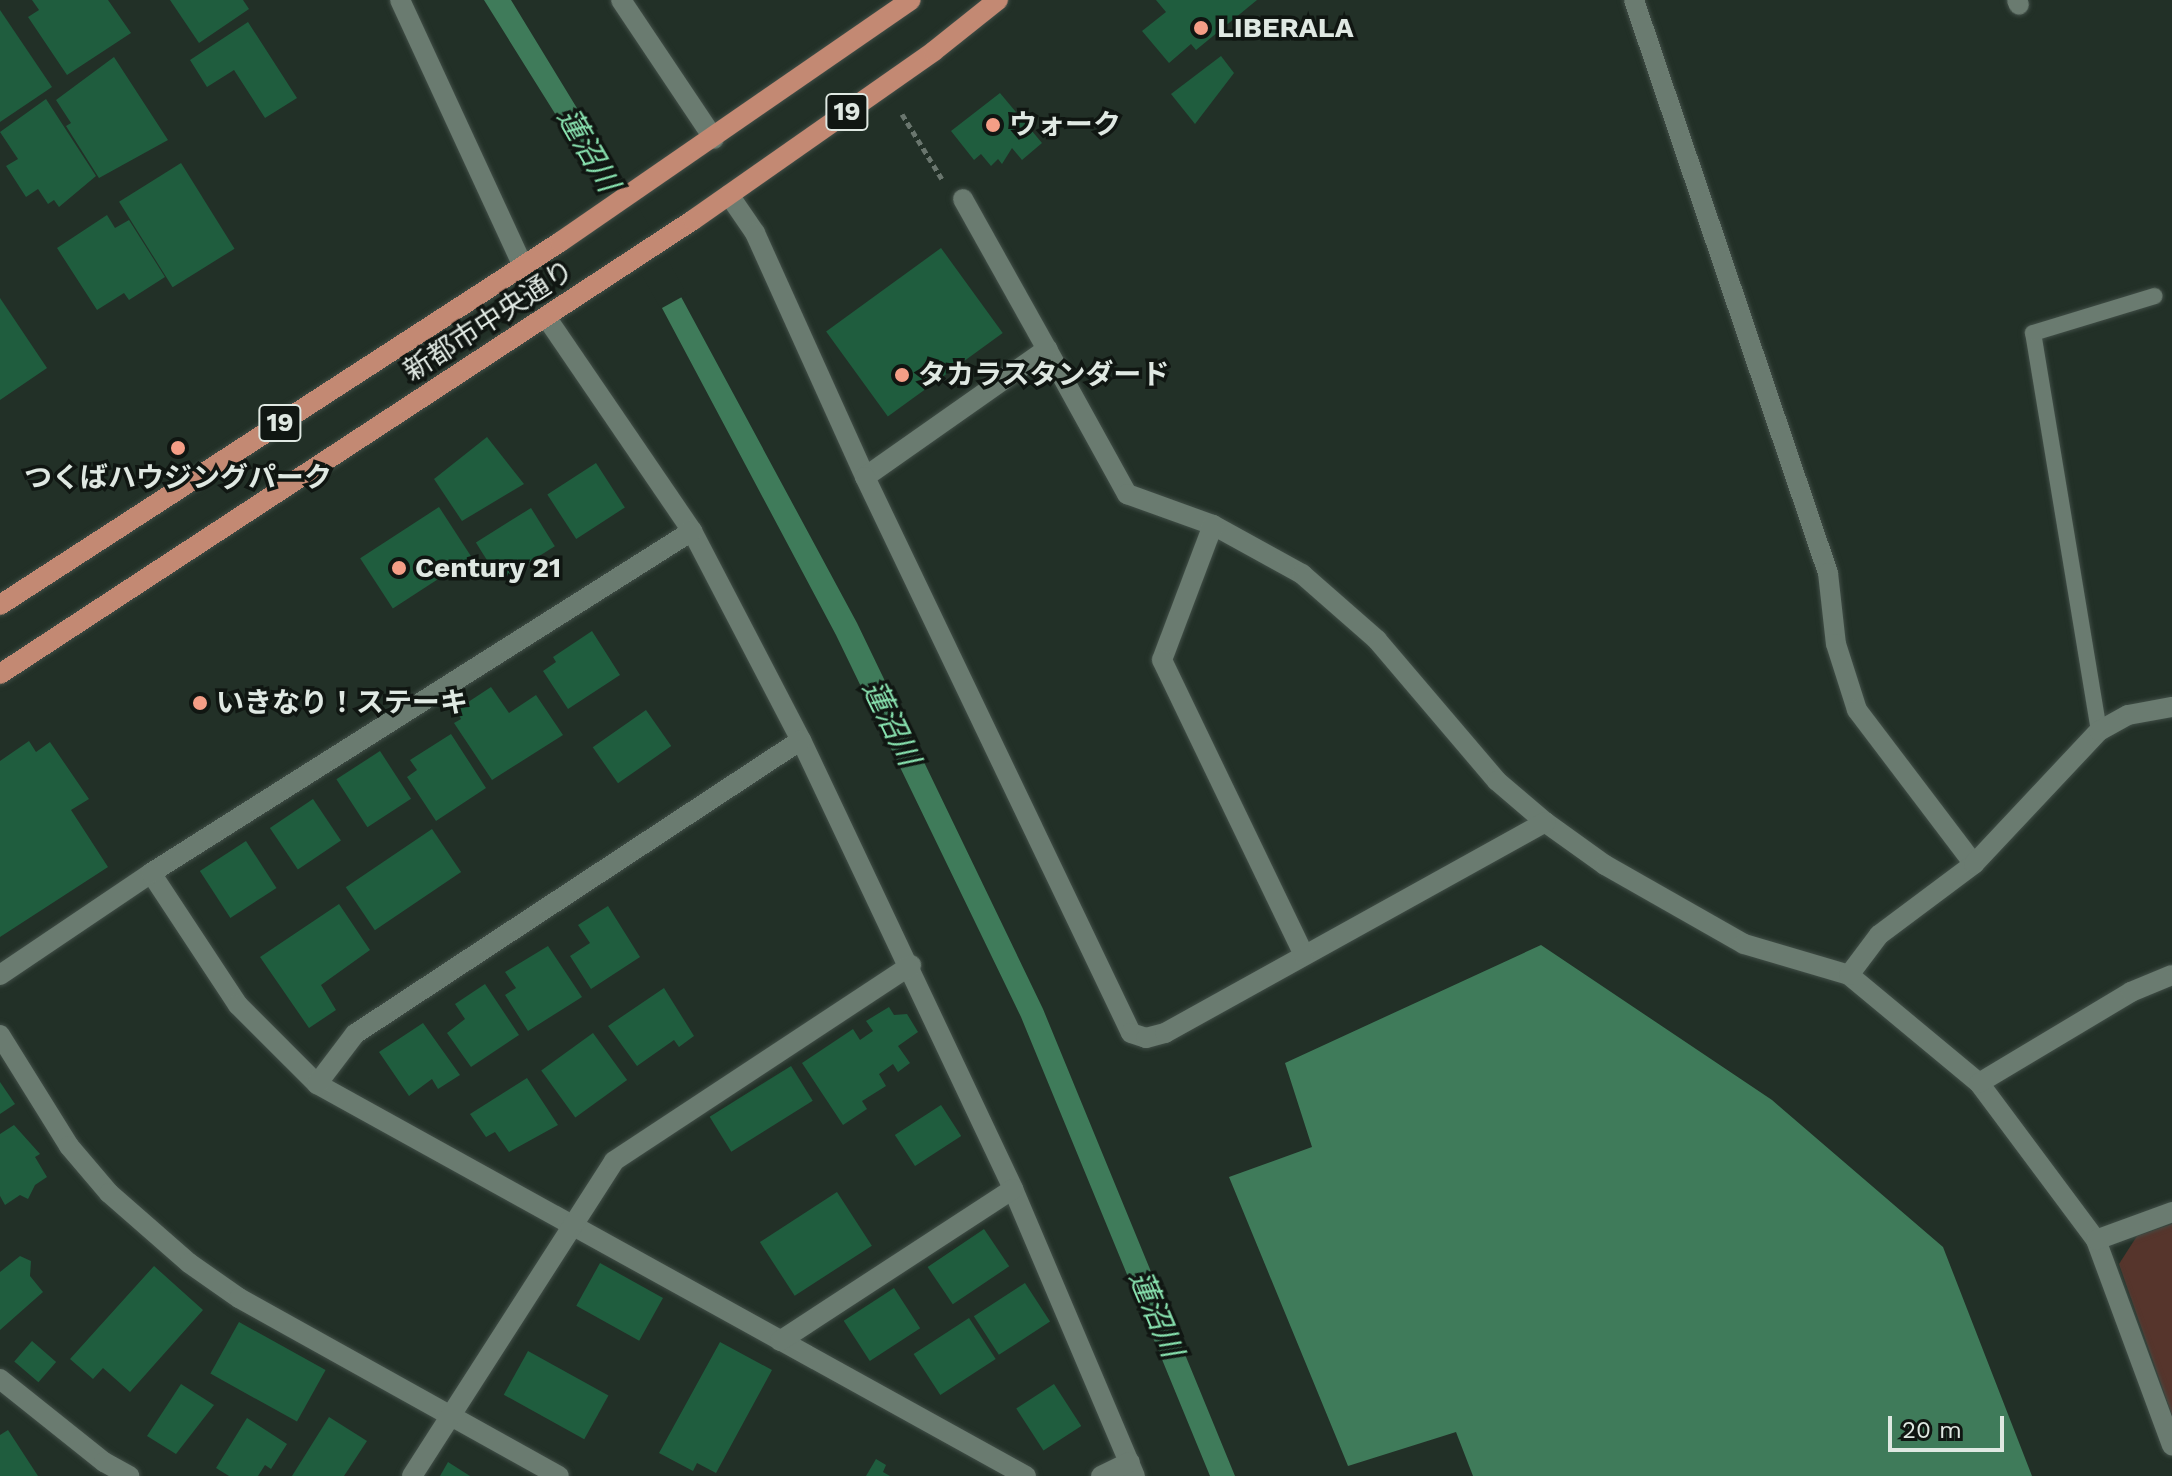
<!DOCTYPE html>
<meta charset="utf-8">
<style>
body{margin:0}
#map{position:relative;width:2172px;height:1476px;overflow:hidden;background:#223027;font-family:"Work Sans","Noto Sans JP",sans-serif}
div>[style]{position:absolute}
.green>*{inset:0;background:#56352c}
.water>*{inset:0;background:#3f7b5a}
.pier>*{inset:0;background:#223027;transform-origin:0 0}
.building>*{inset:0;background:#1f5d3e;transform-origin:0 0}
.path>*{height:5px;margin-top:-2.5px;transform-origin:0;background:repeating-linear-gradient(90deg,#6a766e 0 6px,transparent 0 10px)}
.roads{filter:drop-shadow(0 0 2px #414e47) drop-shadow(0 0 2px #414e47)}
.lane>*{height:16px;margin:-8px;padding:0 8px;transform-origin:8px;border-radius:8px;background:#6a7b70}
.street>*{height:20px;margin:-10px;padding:0 10px;transform-origin:10px;border-radius:10px;background:#6a7b70}
.primary>*{height:20px;margin:-10px;padding:0 10px;transform-origin:10px;border-radius:10px;background:#c38973}
.dots>*{width:22px;height:22px;translate:-50% -50%;box-sizing:border-box;border:4px solid #101612;border-radius:50%}
span{translate:-50% -50%;white-space:nowrap;text-align:center;line-height:1.15;-webkit-text-stroke:7px #101612;paint-order:stroke}
.shield-label span{padding:2px 6px;background:#101612;border:2px solid;border-radius:6px;-webkit-text-stroke-width:0}
.shield-label{font-size:26px;color:#dfe8e2;font-weight:700}
.poi-label{font-size:28px;color:#dfe8e2;font-weight:700}
.left{translate:0 -50%;text-align:left}
.street-label{font-size:28px;color:#dfe8e2}
.water-label{font-size:30px;color:#88e2af;font-style:italic}
.scale{position:absolute;left:1888px;top:1416px;width:116px;height:36px;box-sizing:border-box;border:4px solid #dfe8e2;border-top:0;padding-left:10px;font-size:24px;line-height:28px;white-space:nowrap;color:#dfe8e2;-webkit-text-stroke:6px #101612;paint-order:stroke}
</style>
<div id="map">
<div class="green">
<i style="clip-path:polygon(2172px 1224px,2172px 1415px,2119px 1264px,2137px 1236px)"></i>
</div>
<div class="water">
<i style="clip-path:polygon(484px 0,511px 0,597px 141px,857px 623px,1043px 1009px,1235px 1476px,1210px 1476px,1021px 1017px,836px 635px,579px 152px)"></i>
<i style="clip-path:polygon(1541px 945px,1772px 1100px,1943px 1247px,2032px 1476px,1473px 1476px,1456px 1432px,1348px 1466px,1229px 1177px,1312px 1147px,1285px 1063px)"></i>
</div>
<div class="pier">
<i style="left:603px;top:143px;width:173px;height:30px;rotate:61deg"></i>
</div>
<div class="building">
<i style="clip-path:polygon(32px 0,108px 0,131px 33px,67px 75px,28px 17px,39px 10px)"></i>
<i style="clip-path:polygon(170px 0,243px 0,249px 9px,199px 43px)"></i>
<i style="clip-path:polygon(1156px 0,1257px 0,1196px 50px,1191px 44px,1169px 63px,1142px 31px,1166px 12px)"></i>
<i style="clip-path:polygon(0 10px,52px 87px,0 122px)"></i>
<i style="clip-path:polygon(248px 22px,297px 98px,265px 118px,234px 70px,207px 87px,190px 60px)"></i>
<i style="clip-path:polygon(1221px 56px,1234px 73px,1195px 124px,1171px 94px)"></i>
<i style="clip-path:polygon(114px 57px,168px 140px,99px 178px,66px 126px,71px 123px,56px 100px)"></i>
<i style="clip-path:polygon(1000px 93px,1042px 143px,1022px 160px,1012px 148px,1002px 164px,998px 159px,991px 166px,981px 154px,974px 160px,951px 131px)"></i>
<i style="clip-path:polygon(46px 99px,96px 176px,59px 207px,54px 200px,48px 204px,38px 189px,26px 197px,6px 166px,18px 159px,0 132px)"></i>
<i style="left:181px;top:163px;width:101px;height:73px;rotate:58deg"></i>
<i style="clip-path:polygon(107px 215px,115px 228px,129px 220px,165px 277px,129px 300px,124px 293px,97px 310px,57px 248px)"></i>
<i style="left:941px;top:248px;width:105px;height:142px;rotate:54deg"></i>
<i style="clip-path:polygon(0 298px,47px 368px,0 400px)"></i>
<i style="clip-path:polygon(487px 437px,524px 484px,462px 521px,434px 479px)"></i>
<i style="left:596px;top:463px;width:53px;height:58px;rotate:57deg"></i>
<i style="left:439px;top:507px;width:60px;height:94px;rotate:57deg"></i>
<i style="left:531px;top:508px;width:45px;height:65px;rotate:58deg"></i>
<i style="clip-path:polygon(592px 631px,620px 675px,568px 709px,543px 671px,556px 662px,553px 657px)"></i>
<i style="clip-path:polygon(491px 687px,509px 713px,536px 695px,563px 735px,492px 780px,454px 723px,461px 719px,456px 710px)"></i>
<i style="left:646px;top:710px;width:44px;height:65px;rotate:55deg"></i>
<i style="clip-path:polygon(451px 734px,486px 788px,436px 821px,407px 777px,417px 770px,410px 760px)"></i>
<i style="clip-path:polygon(29px 741px,36px 752px,50px 742px,89px 799px,71px 810px,108px 867px,0 937px,0 761px)"></i>
<i style="left:380px;top:751px;width:57px;height:52px;rotate:57deg"></i>
<i style="left:313px;top:799px;width:50px;height:52px;rotate:56deg"></i>
<i style="left:432px;top:829px;width:52px;height:104px;rotate:56deg"></i>
<i style="left:246px;top:841px;width:56px;height:55px;rotate:57deg"></i>
<i style="clip-path:polygon(339px 904px,370px 950px,321px 985px,336px 1010px,309px 1028px,260px 957px)"></i>
<i style="clip-path:polygon(608px 906px,640px 957px,591px 989px,570px 956px,590px 943px,578px 925px)"></i>
<i style="clip-path:polygon(548px 946px,582px 997px,528px 1031px,505px 995px,516px 988px,505px 972px)"></i>
<i style="clip-path:polygon(485px 984px,519px 1035px,471px 1067px,447px 1033px,465px 1019px,455px 1004px)"></i>
<i style="clip-path:polygon(664px 988px,694px 1036px,679px 1047px,674px 1040px,637px 1066px,608px 1026px)"></i>
<i style="clip-path:polygon(889px 1007px,894px 1015px,907px 1014px,918px 1032px,898px 1046px,910px 1063px,898px 1072px,893px 1064px,879px 1074px,886px 1086px,862px 1101px,867px 1109px,843px 1125px,802px 1063px,853px 1029px,860px 1040px,873px 1031px,866px 1021px)"></i>
<i style="clip-path:polygon(423px 1023px,460px 1075px,438px 1089px,432px 1079px,409px 1096px,379px 1052px)"></i>
<i style="left:593px;top:1033px;width:58px;height:64px;rotate:54deg"></i>
<i style="left:791px;top:1066px;width:41px;height:96px;rotate:58deg"></i>
<i style="clip-path:polygon(527px 1078px,558px 1125px,509px 1152px,495px 1132px,486px 1137px,470px 1114px)"></i>
<i style="clip-path:polygon(0 1082px,15px 1104px,0 1114px)"></i>
<i style="left:941px;top:1105px;width:37px;height:55px;rotate:57deg"></i>
<i style="clip-path:polygon(14px 1125px,40px 1154px,35px 1157px,47px 1177px,35px 1185px,28px 1199px,20px 1195px,5px 1205px,0 1196px,0 1134px)"></i>
<i style="left:837px;top:1192px;width:64px;height:92px;rotate:57deg"></i>
<i style="left:984px;top:1229px;width:45px;height:68px;rotate:56deg"></i>
<i style="clip-path:polygon(20px 1256px,31px 1261px,30px 1276px,43px 1292px,0 1330px,0 1272px)"></i>
<i style="left:600px;top:1263px;width:72px;height:49px;rotate:29deg"></i>
<i style="clip-path:polygon(154px 1266px,203px 1310px,130px 1392px,103px 1368px,93px 1379px,70px 1359px)"></i>
<i style="left:1025px;top:1283px;width:46px;height:61px;rotate:57deg"></i>
<i style="left:894px;top:1288px;width:48px;height:60px;rotate:57deg"></i>
<i style="left:969px;top:1318px;width:49px;height:66px;rotate:57deg"></i>
<i style="left:239px;top:1322px;width:99px;height:59px;rotate:29deg"></i>
<i style="left:32px;top:1341px;width:32px;height:27px;rotate:41deg"></i>
<i style="clip-path:polygon(720px 1342px,772px 1370px,716px 1473px,697px 1463px,693px 1471px,659px 1453px)"></i>
<i style="left:528px;top:1351px;width:92px;height:50px;rotate:29deg"></i>
<i style="clip-path:polygon(181px 1384px,214px 1405px,176px 1454px,147px 1436px)"></i>
<i style="left:1054px;top:1384px;width:50px;height:45px;rotate:57deg"></i>
<i style="clip-path:polygon(329px 1417px,367px 1441px,344px 1476px,292px 1476px)"></i>
<i style="clip-path:polygon(247px 1418px,287px 1444px,271px 1469px,265px 1465px,258px 1476px,229px 1476px,216px 1468px)"></i>
<i style="clip-path:polygon(8px 1430px,38px 1476px,0 1476px,0 1435px)"></i>
<i style="clip-path:polygon(876px 1459px,886px 1465px,883px 1472px,890px 1476px,866px 1476px)"></i>
<i style="clip-path:polygon(448px 1462px,470px 1476px,440px 1476px)"></i>
</div>
<div class="path">
<i style="left:902px;top:114px;width:76px;rotate:58.4deg"></i>
</div>
<div class="roads">
<div class="lane">
<i style="left:2099px;top:731px;width:403px;rotate:-99.4deg"></i>
<i style="left:2033px;top:333px;width:127px;rotate:-16.9deg"></i>
</div>
<div class="street">
<i style="left:400px;top:0;width:293px;rotate:65.2deg"></i>
<i style="left:621px;top:0;width:167px;rotate:56.2deg"></i>
<i style="left:1634px;top:0;width:605px;rotate:71.3deg"></i>
<i style="left:1828px;top:573px;width:71px;rotate:83.6deg"></i>
<i style="left:1836px;top:644px;width:69px;rotate:72.3deg"></i>
<i style="left:1857px;top:710px;width:193px;rotate:52.8deg"></i>
<i style="left:2017px;top:0;width:5px;rotate:68deg"></i>
<i style="left:729px;top:195px;width:46px;rotate:55.6deg"></i>
<i style="left:755px;top:233px;width:268px;rotate:65.7deg"></i>
<i style="left:865px;top:477px;width:223px;rotate:-35.1deg"></i>
<i style="left:1047px;top:349px;width:166px;rotate:61.1deg"></i>
<i style="left:1127px;top:494px;width:91px;rotate:19.8deg"></i>
<i style="left:1213px;top:525px;width:102px;rotate:28.8deg"></i>
<i style="left:1302px;top:574px;width:100px;rotate:41.3deg"></i>
<i style="left:1377px;top:640px;width:185px;rotate:49.6deg"></i>
<i style="left:1497px;top:781px;width:63px;rotate:40.5deg"></i>
<i style="left:1545px;top:822px;width:74px;rotate:35.6deg"></i>
<i style="left:1605px;top:865px;width:160px;rotate:29.6deg"></i>
<i style="left:1744px;top:944px;width:109px;rotate:16.4deg"></i>
<i style="left:1849px;top:975px;width:169px;rotate:39.7deg"></i>
<i style="left:1979px;top:1083px;width:196px;rotate:53.3deg"></i>
<i style="left:2096px;top:1240px;width:219px;rotate:69.7deg"></i>
<i style="left:963px;top:199px;width:172px;rotate:60.8deg"></i>
<i style="left:546px;top:317px;width:259px;rotate:55.7deg"></i>
<i style="left:692px;top:531px;width:236px;rotate:62.5deg"></i>
<i style="left:801px;top:740px;width:497px;rotate:64.7deg"></i>
<i style="left:1013px;top:1189px;width:312px;rotate:67deg"></i>
<i style="left:865px;top:477px;width:616px;rotate:64.43deg"></i>
<i style="left:1131px;top:1033px;width:16px;rotate:18deg"></i>
<i style="left:1146px;top:1038px;width:20px;rotate:-15deg"></i>
<i style="left:1165px;top:1033px;width:435px;rotate:-29deg"></i>
<i style="left:1213px;top:525px;width:144px;rotate:110.7deg"></i>
<i style="left:1162px;top:660px;width:327px;rotate:64.3deg"></i>
<i style="left:151px;top:873px;width:158px;rotate:56.6deg"></i>
<i style="left:238px;top:1005px;width:112px;rotate:45deg"></i>
<i style="left:317px;top:1084px;width:810px;rotate:28.94deg"></i>
<i style="left:0;top:975px;width:182px;rotate:-34deg"></i>
<i style="left:151px;top:873px;width:640px;rotate:-32.3deg"></i>
<i style="left:1849px;top:975px;width:50px;rotate:-53.1deg"></i>
<i style="left:1879px;top:935px;width:119px;rotate:-36.8deg"></i>
<i style="left:1974px;top:864px;width:183px;rotate:-46.8deg"></i>
<i style="left:2099px;top:731px;width:33px;rotate:-29deg"></i>
<i style="left:2128px;top:715px;width:45px;rotate:-10.3deg"></i>
<i style="left:0;top:1035px;width:131px;rotate:58.1deg"></i>
<i style="left:69px;top:1146px;width:62px;rotate:49.6deg"></i>
<i style="left:109px;top:1193px;width:106px;rotate:41.2deg"></i>
<i style="left:189px;top:1263px;width:61px;rotate:35deg"></i>
<i style="left:239px;top:1298px;width:366px;rotate:29.1deg"></i>
<i style="left:1979px;top:1083px;width:177px;rotate:-30.9deg"></i>
<i style="left:2131px;top:992px;width:44px;rotate:-22.5deg"></i>
<i style="left:317px;top:1084px;width:63px;rotate:-52.8deg"></i>
<i style="left:355px;top:1034px;width:534px;rotate:-33.39deg"></i>
<i style="left:2096px;top:1240px;width:81px;rotate:-20.2deg"></i>
<i style="left:780px;top:1341px;width:278px;rotate:-33.1deg"></i>
<i style="left:0;top:1379px;width:133px;rotate:38.6deg"></i>
<i style="left:104px;top:1462px;width:29px;rotate:29deg"></i>
<i style="left:412px;top:1476px;width:374px;rotate:-57.3deg"></i>
<i style="left:614px;top:1161px;width:356px;rotate:-33.4deg"></i>
<i style="left:1101px;top:1476px;width:32px;rotate:-26deg"></i>
</div>
<div class="primary">
<i style="left:0;top:605px;width:667px;rotate:-32.95deg"></i>
<i style="left:560px;top:242px;width:426px;rotate:-34.6deg"></i>
<i style="left:0;top:674px;width:828px;rotate:-33.23deg"></i>
<i style="left:693px;top:220px;width:294px;rotate:-35deg"></i>
<i style="left:934px;top:51px;width:82px;rotate:-38.6deg"></i>
</div>
</div>
<div class="dots">
<i style="left:1201px;top:28px;background:#f49e86"></i>
<i style="left:993px;top:125px;background:#f49e86"></i>
<i style="left:902px;top:375px;background:#f49e86"></i>
<i style="left:178px;top:448px;background:#f49e86"></i>
<i style="left:399px;top:568px;background:#f49e86"></i>
<i style="left:200px;top:703px;background:#f49e86"></i>
</div>
<div class="shield-label">
<span style="left:847px;top:112px">19</span>
<span style="left:280px;top:423px">19</span>
</div>
<div class="poi-label">
<span class="left" style="left:1217px;top:28px">LIBERALA</span>
<span class="left" style="left:1009px;top:125px">ウォーク</span>
<span class="left" style="left:918px;top:375px">タカラスタンダード</span>
<span style="left:178px;top:478px">つくばハウジングパーク</span>
<span class="left" style="left:415px;top:568px">Century 21</span>
<span class="left" style="left:216px;top:703px">いきなり！ステーキ</span>
</div>
<div class="street-label">
<span style="left:489px;top:321px;rotate:-33deg">新都市中央通り</span>
</div>
<div class="water-label">
<span style="left:588px;top:150px;rotate:60deg">蓮沼川</span>
<span style="left:891px;top:723px;rotate:64deg">蓮沼川</span>
<span style="left:1156px;top:1314px;rotate:67deg">蓮沼川</span>
</div>
<div class="scale">20 m</div>
</div>
